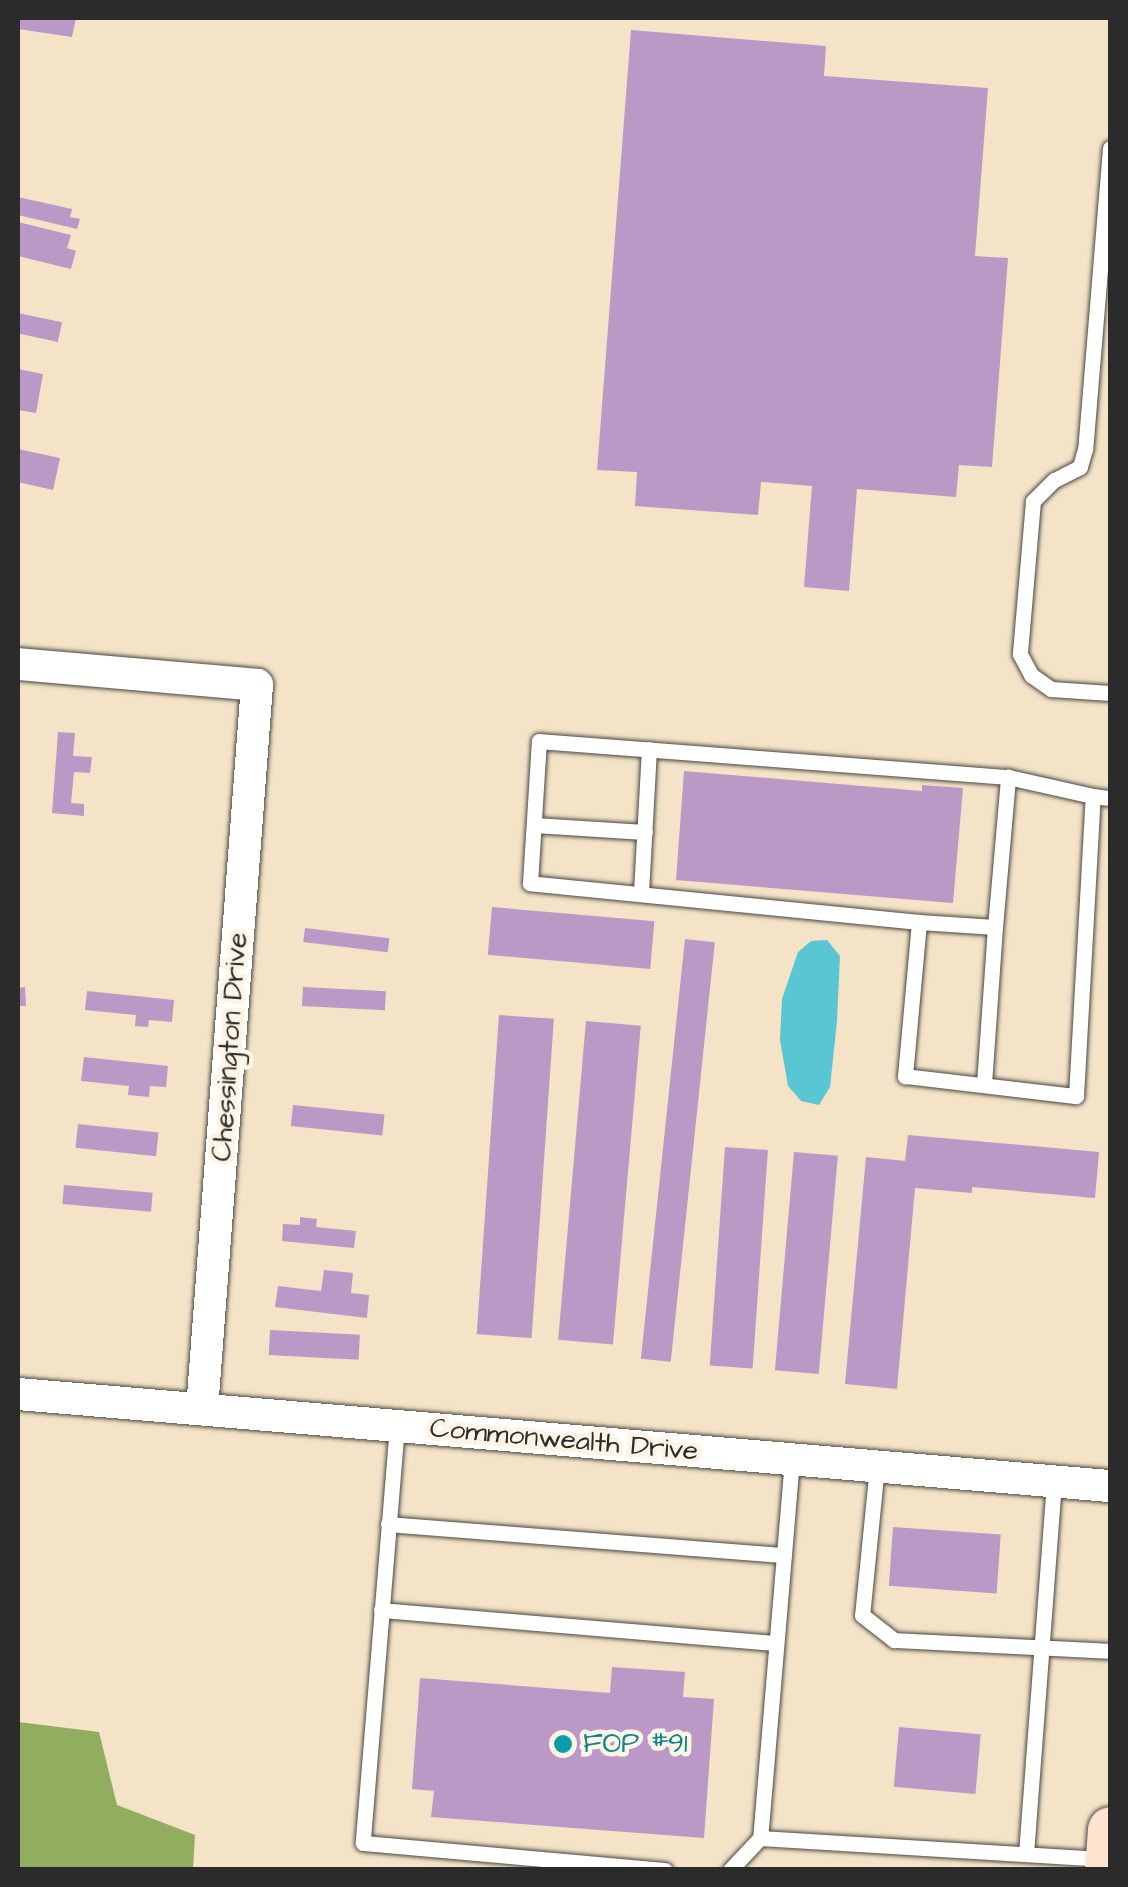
<!DOCTYPE html>
<style>
body{margin:0}
#map{position:relative;width:1128px;height:1887px;overflow:hidden;background:#f4e3c7;font-family:"Architects Daughter",sans-serif}
div>[style]{position:absolute}
.forest>*{inset:0;background:#90ad60}
.water>*{inset:0;background:#5ac6d3}
.building>*{inset:0;background:#ba99c6;transform-origin:0 0}
.roads{filter:drop-shadow(0 0 2px #494742) drop-shadow(0 0 2px #494742)}
.lane>*{height:15px;margin:-7.5px;padding:0 7.5px;transform-origin:7.5px;border-radius:7.5px;background:#fff}
.street>*{height:32px;margin:-16px;padding:0 16px;transform-origin:16px;border-radius:16px;background:#fff}
.secondary>*{height:45px;margin:-22.5px;padding:0 22.5px;transform-origin:22.5px;border-radius:22.5px;background:#fde4d0}
.dots>*{width:28px;height:28px;translate:-50% -50%;box-sizing:border-box;border:5px solid #fcf5e5;border-radius:50%}
span{translate:-50% -50%;white-space:nowrap;text-align:center;line-height:1.15;-webkit-text-stroke:9px #fcf5e5;paint-order:stroke}
.street-label{font-size:28px;color:#2b2b2b}
.culture-label{font-size:28px;color:#0d838f}
.left{translate:0 -50%;text-align:left}
.frame{position:absolute;inset:0;border:20px solid #2b2b2b;pointer-events:none}
</style>
<div id="map">
<div class="forest">
<i style="clip-path:polygon(18px 1722px,99px 1732px,117px 1805px,195px 1835px,193px 1869px,18px 1869px)"></i>
</div>
<div class="water">
<i style="clip-path:polygon(827px 940px,840px 956px,837px 1021px,830px 1087px,819px 1105px,801px 1101px,788px 1086px,780px 1040px,782px 999px,798px 952px,811px 941px)"></i>
</div>
<div class="building">
<i style="clip-path:polygon(18px 18px,76px 18px,72px 37px,18px 29px)"></i>
<i style="clip-path:polygon(631px 30px,826px 46px,824px 76px,988px 88px,975px 256px,1008px 258px,992px 467px,959px 465px,956px 497px,857px 489px,849px 591px,804px 587px,812px 486px,761px 482px,758px 515px,635px 506px,637px 472px,597px 470px)"></i>
<i style="clip-path:polygon(18px 197px,72px 209px,70px 217px,80px 219px,77px 229px,18px 215px)"></i>
<i style="clip-path:polygon(18px 222px,71px 235px,67px 248px,76px 251px,71px 269px,18px 256px)"></i>
<i style="left:18px;top:313px;width:45px;height:20px;rotate:12deg"></i>
<i style="clip-path:polygon(18px 369px,43px 374px,36px 413px,18px 410px)"></i>
<i style="clip-path:polygon(18px 449px,60px 458px,53px 490px,18px 482px)"></i>
<i style="clip-path:polygon(58px 732px,75px 733px,73px 756px,92px 757px,90px 773px,74px 772px,71px 803px,84px 804px,84px 816px,52px 813px)"></i>
<i style="clip-path:polygon(684px 771px,922px 791px,922px 785px,963px 788px,953px 903px,676px 880px)"></i>
<i style="left:492px;top:907px;width:163px;height:48px;rotate:5deg"></i>
<i style="left:305px;top:928px;width:85px;height:14px;rotate:7deg"></i>
<i style="left:685px;top:939px;width:30px;height:422px;rotate:6deg"></i>
<i style="clip-path:polygon(25px 987px,26px 1006px,18px 1006px,18px 988px)"></i>
<i style="left:303px;top:987px;width:83px;height:19px;rotate:3deg"></i>
<i style="clip-path:polygon(87px 991px,174px 1000px,172px 1022px,149px 1020px,148px 1027px,135px 1026px,136px 1015px,85px 1010px)"></i>
<i style="left:499px;top:1015px;width:55px;height:320px;rotate:4deg"></i>
<i style="left:586px;top:1021px;width:55px;height:320px;rotate:5deg"></i>
<i style="clip-path:polygon(84px 1057px,168px 1066px,166px 1087px,150px 1086px,149px 1097px,128px 1095px,129px 1086px,81px 1081px)"></i>
<i style="left:293px;top:1105px;width:92px;height:21px;rotate:6deg"></i>
<i style="left:78px;top:1124px;width:81px;height:24px;rotate:6deg"></i>
<i style="clip-path:polygon(908px 1135px,1099px 1152px,1095px 1198px,972px 1187px,972px 1193px,915px 1188px,897px 1389px,845px 1384px,866px 1157px,905px 1161px)"></i>
<i style="left:725px;top:1147px;width:43px;height:219px;rotate:4deg"></i>
<i style="left:794px;top:1152px;width:44px;height:219px;rotate:5deg"></i>
<i style="left:64px;top:1185px;width:89px;height:19px;rotate:5deg"></i>
<i style="clip-path:polygon(300px 1217px,317px 1219px,316px 1227px,356px 1231px,354px 1248px,282px 1241px,283px 1224px,300px 1225px)"></i>
<i style="clip-path:polygon(324px 1270px,353px 1273px,351px 1293px,369px 1295px,367px 1318px,275px 1307px,278px 1286px,321px 1291px)"></i>
<i style="left:270px;top:1330px;width:90px;height:25px;rotate:3deg"></i>
<i style="left:893px;top:1527px;width:108px;height:59px;rotate:4deg"></i>
<i style="clip-path:polygon(612px 1667px,685px 1672px,683px 1697px,714px 1699px,704px 1838px,431px 1817px,434px 1791px,412px 1789px,420px 1678px,610px 1693px)"></i>
<i style="left:899px;top:1727px;width:82px;height:60px;rotate:5deg"></i>
</div>
<div class="roads">
<div class="lane">
<i style="left:1110px;top:148px;width:302px;rotate:94.7deg"></i>
<i style="left:1085px;top:449px;width:19px;rotate:106deg"></i>
<i style="left:1080px;top:467px;width:29px;rotate:153deg"></i>
<i style="left:1054px;top:480px;width:30px;rotate:135deg"></i>
<i style="left:1033px;top:501px;width:154px;rotate:94.9deg"></i>
<i style="left:1020px;top:654px;width:24px;rotate:62deg"></i>
<i style="left:1031px;top:675px;width:24px;rotate:35deg"></i>
<i style="left:1051px;top:689px;width:59px;rotate:3.9deg"></i>
<i style="left:534px;top:825px;width:111px;rotate:3.6deg"></i>
<i style="left:641px;top:892px;width:143px;rotate:-86.8deg"></i>
<i style="left:919px;top:922px;width:391px;rotate:-174.3deg"></i>
<i style="left:530px;top:883px;width:142px;rotate:-86.4deg"></i>
<i style="left:539px;top:741px;width:470px;rotate:4.4deg"></i>
<i style="left:995px;top:927px;width:151px;rotate:-85deg"></i>
<i style="left:1008px;top:777px;width:87px;rotate:12.6deg"></i>
<i style="left:984px;top:1084px;width:157px;rotate:-86deg"></i>
<i style="left:995px;top:927px;width:76px;rotate:-176.2deg"></i>
<i style="left:919px;top:922px;width:155px;rotate:95.2deg"></i>
<i style="left:905px;top:1076px;width:172px;rotate:6.7deg"></i>
<i style="left:1076px;top:1096px;width:300px;rotate:-86.8deg"></i>
<i style="left:1093px;top:796px;width:17px;rotate:7deg"></i>
<i style="left:397px;top:1425px;width:419px;rotate:94.7deg"></i>
<i style="left:363px;top:1843px;width:303px;rotate:5.1deg"></i>
<i style="left:792px;top:1459px;width:380px;rotate:94.8deg"></i>
<i style="left:760px;top:1838px;width:346px;rotate:3.5deg"></i>
<i style="left:877px;top:1466px;width:150px;rotate:95.7deg"></i>
<i style="left:862px;top:1615px;width:41px;rotate:38deg"></i>
<i style="left:894px;top:1640px;width:216px;rotate:2.9deg"></i>
<i style="left:388px;top:1524px;width:397px;rotate:4.5deg"></i>
<i style="left:381px;top:1610px;width:396px;rotate:4.8deg"></i>
<i style="left:1026px;top:1854px;width:374px;rotate:-85.7deg"></i>
<i style="left:730px;top:1870px;width:44px;rotate:-46.8deg"></i>
</div>
<div class="street">
<i style="left:18px;top:664px;width:240px;rotate:5deg"></i>
<i style="left:257px;top:685px;width:726px;rotate:94.34deg"></i>
<i style="left:18px;top:1394px;width:1096px;rotate:4.82deg"></i>
</div>
<div class="secondary">
<i style="left:1107px;top:1870px;width:41px;rotate:-85.8deg"></i>
</div>
</div>
<div class="dots">
<i style="left:563px;top:1744px;background:#0f9aa8"></i>
</div>
<div class="street-label">
<span style="left:230px;top:1047px;rotate:-86deg">Chessington Drive</span>
<span style="left:564px;top:1440px;rotate:5deg">Commonwealth Drive</span>
</div>
<div class="culture-label">
<span class="left" style="left:583px;top:1744px">FOP #91</span>
</div>
<div class="frame"></div>
</div>
